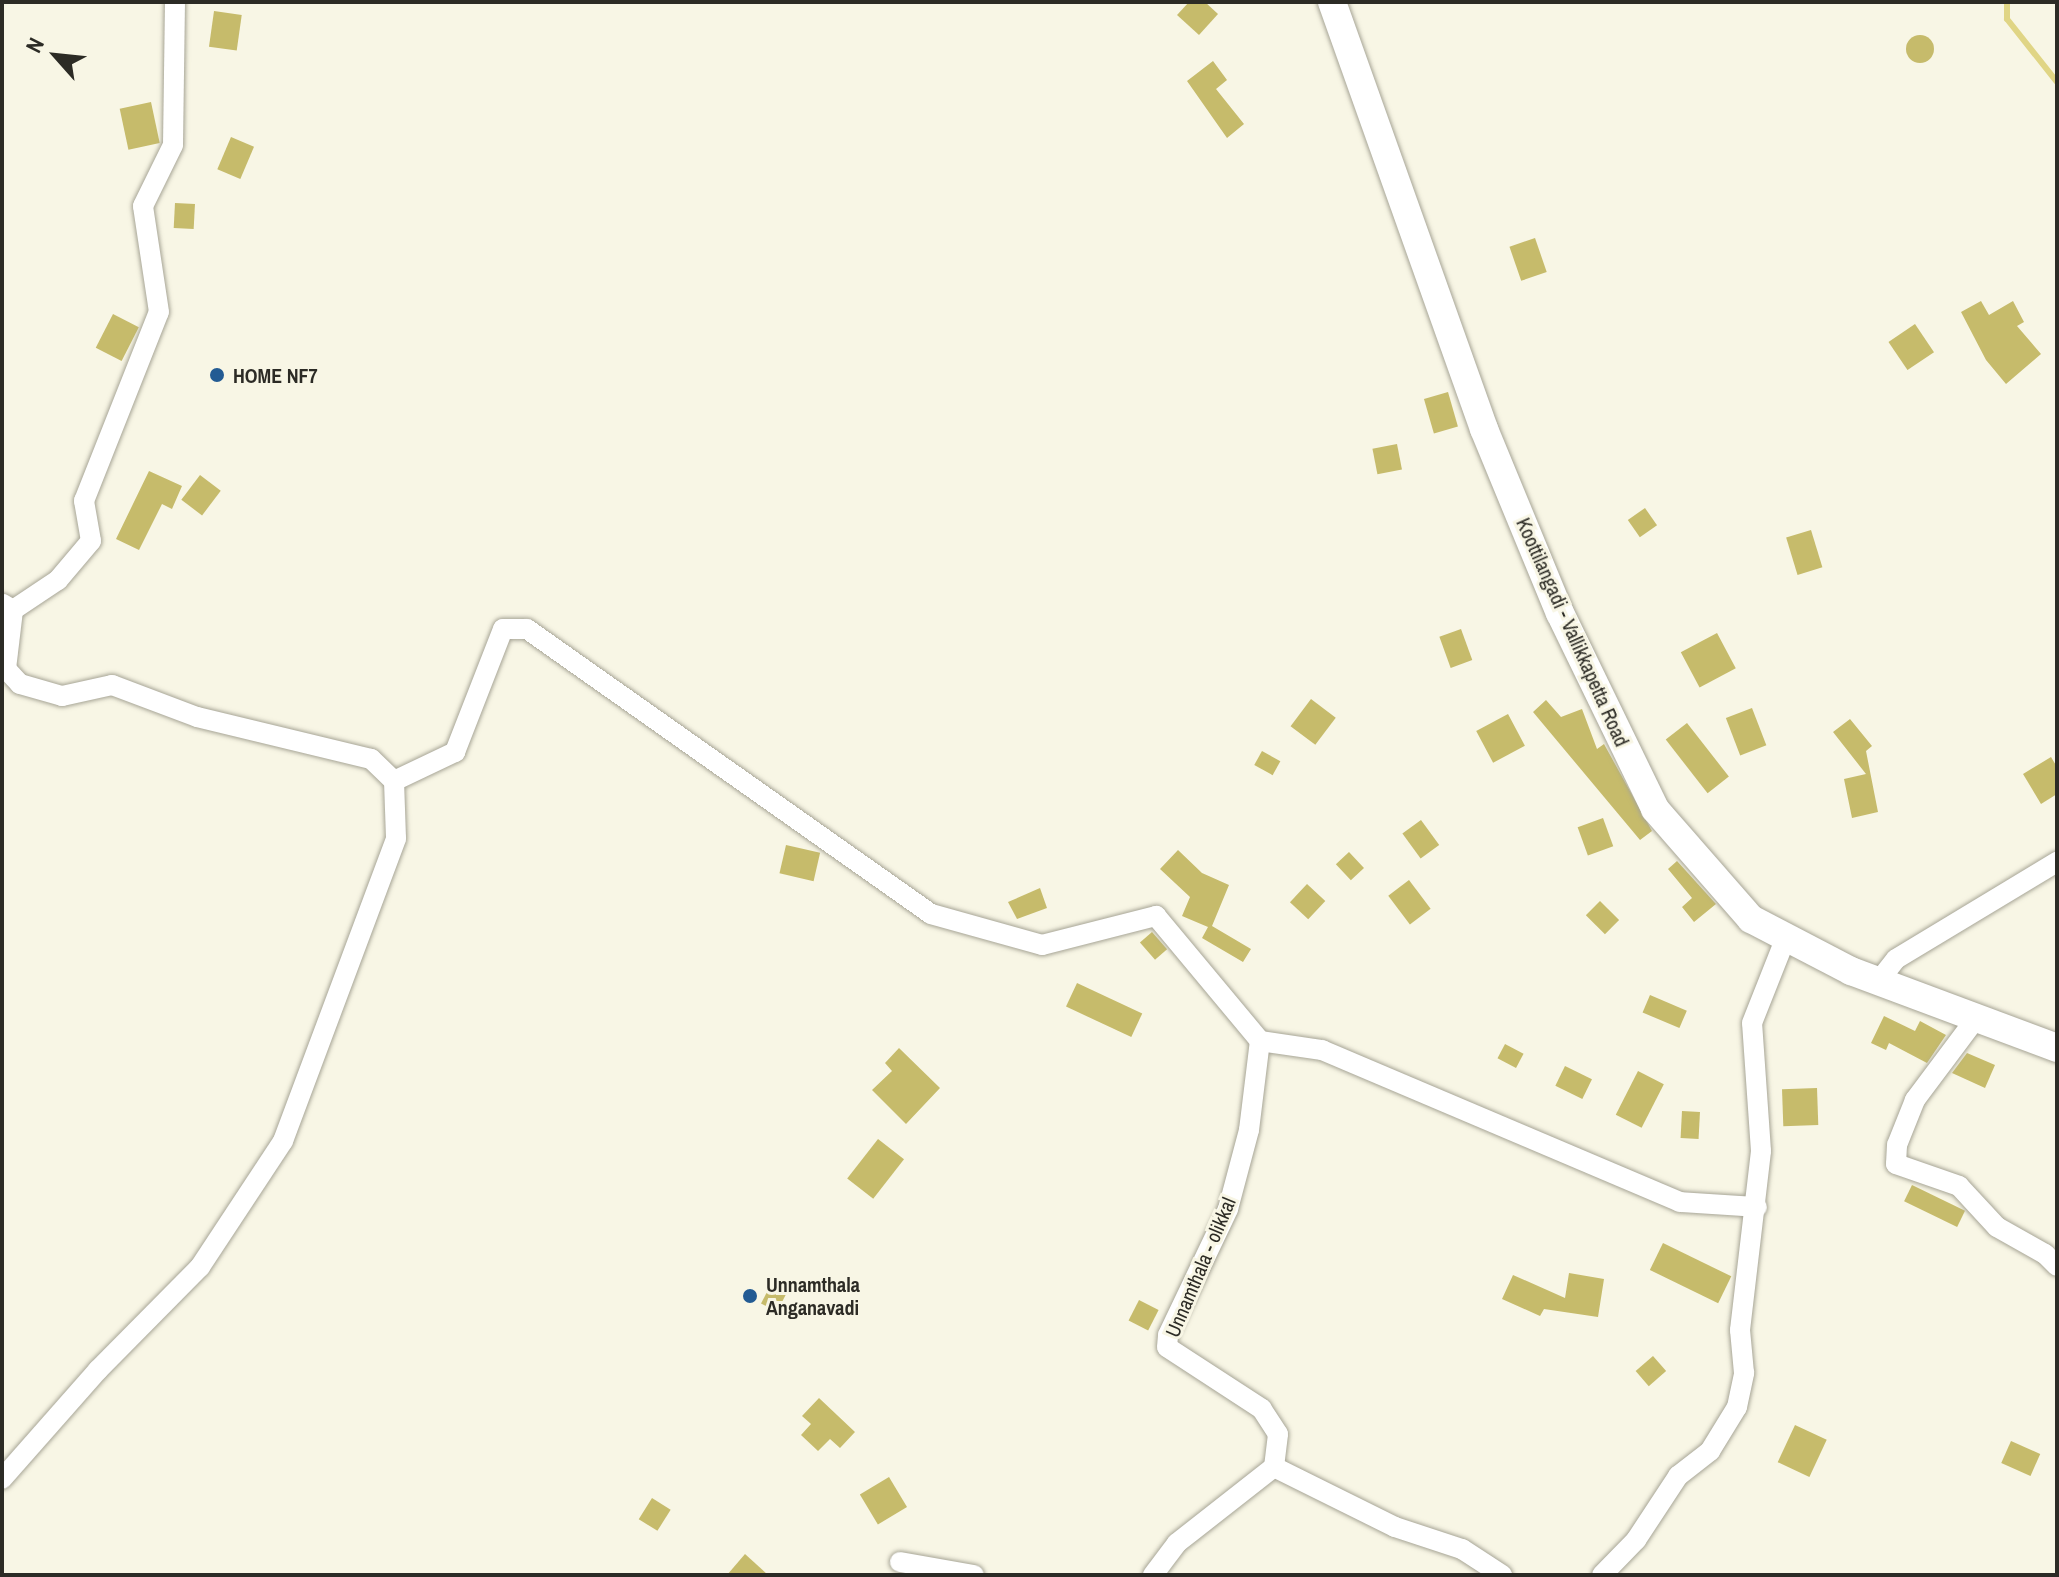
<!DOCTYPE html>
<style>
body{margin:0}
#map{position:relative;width:2059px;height:1577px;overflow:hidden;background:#f8f6e5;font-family:"Archivo Narrow",sans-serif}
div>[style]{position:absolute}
.stream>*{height:6px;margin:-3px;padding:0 3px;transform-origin:3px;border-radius:3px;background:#e0d585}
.building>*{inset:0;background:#c6bb6b;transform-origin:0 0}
.round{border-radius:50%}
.roads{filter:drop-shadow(0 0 2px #a7a596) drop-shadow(0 0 2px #a7a596)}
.street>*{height:20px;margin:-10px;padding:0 10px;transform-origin:10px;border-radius:10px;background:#fff}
.secondary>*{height:28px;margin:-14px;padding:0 14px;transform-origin:14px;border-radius:14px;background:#fff}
.dots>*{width:22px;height:22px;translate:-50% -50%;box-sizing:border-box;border:4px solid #f8f6e5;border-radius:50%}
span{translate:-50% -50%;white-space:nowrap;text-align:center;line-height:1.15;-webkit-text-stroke:6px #f8f6e5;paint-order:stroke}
.poi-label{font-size:20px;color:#2c2b25;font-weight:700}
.left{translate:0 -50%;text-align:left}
.street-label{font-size:20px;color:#2c2b25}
.frame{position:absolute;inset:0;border:4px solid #2c2b25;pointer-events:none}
.north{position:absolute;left:16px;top:16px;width:80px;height:80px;-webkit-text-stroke:6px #f8f6e5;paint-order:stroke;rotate:297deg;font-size:22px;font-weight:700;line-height:32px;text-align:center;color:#2c2b25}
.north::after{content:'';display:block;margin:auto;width:28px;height:36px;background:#2c2b25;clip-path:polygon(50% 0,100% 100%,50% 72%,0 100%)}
</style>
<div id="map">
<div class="stream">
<i style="left:2007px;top:2px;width:17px;rotate:90deg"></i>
<i style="left:2007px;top:19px;width:80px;rotate:51.6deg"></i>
</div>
<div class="building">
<i style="clip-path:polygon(1189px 2px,1205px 2px,1218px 14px,1199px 35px,1177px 15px)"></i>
<i style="left:214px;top:11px;width:28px;height:36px;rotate:8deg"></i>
<i class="round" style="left:1906px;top:35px;width:28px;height:28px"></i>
<i style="clip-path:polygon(1213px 61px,1227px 80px,1216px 89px,1244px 124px,1227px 138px,1187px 81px)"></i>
<i style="left:151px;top:102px;width:42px;height:32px;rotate:78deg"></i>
<i style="left:231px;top:137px;width:25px;height:35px;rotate:23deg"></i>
<i style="left:175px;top:203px;width:20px;height:25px;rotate:3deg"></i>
<i style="left:1535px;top:238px;width:36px;height:27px;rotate:71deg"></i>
<i style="clip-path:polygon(1981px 301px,1989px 315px,2013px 301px,2024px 322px,2017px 326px,2041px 354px,2006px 384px,1986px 360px,1961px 312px)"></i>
<i style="left:113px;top:314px;width:29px;height:38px;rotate:27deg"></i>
<i style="left:1915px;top:324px;width:34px;height:32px;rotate:56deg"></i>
<i style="left:1448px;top:392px;width:36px;height:25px;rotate:74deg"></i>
<i style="left:1397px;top:444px;width:26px;height:25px;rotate:79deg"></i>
<i style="clip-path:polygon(149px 471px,182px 486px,172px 509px,162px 504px,139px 550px,116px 539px)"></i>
<i style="left:200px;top:475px;width:26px;height:31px;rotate:37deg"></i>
<i style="left:1645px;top:508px;width:21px;height:21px;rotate:55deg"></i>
<i style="left:1811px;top:530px;width:39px;height:26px;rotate:73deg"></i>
<i style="left:1461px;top:629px;width:33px;height:23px;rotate:70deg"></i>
<i style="left:1717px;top:633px;width:40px;height:41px;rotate:62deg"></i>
<i style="left:1311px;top:699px;width:31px;height:34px;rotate:37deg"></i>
<i style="clip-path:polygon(1546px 700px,1561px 717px,1582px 709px,1597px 749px,1604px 744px,1652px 831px,1640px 840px,1533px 712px)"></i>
<i style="left:1752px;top:708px;width:40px;height:28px;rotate:69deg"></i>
<i style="left:1508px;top:714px;width:36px;height:36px;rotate:62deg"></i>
<i style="clip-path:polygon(1850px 719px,1872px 746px,1866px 751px,1878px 812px,1852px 818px,1844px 779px,1866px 774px,1833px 732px)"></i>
<i style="left:1687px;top:723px;width:68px;height:27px;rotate:52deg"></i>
<i style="left:1262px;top:751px;width:21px;height:16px;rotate:29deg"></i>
<i style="clip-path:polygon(2051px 757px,2057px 767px,2057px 794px,2041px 804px,2023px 774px)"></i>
<i style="left:1603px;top:818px;width:30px;height:27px;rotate:70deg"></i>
<i style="left:1421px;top:820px;width:31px;height:23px;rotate:54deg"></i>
<i style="left:786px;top:845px;width:35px;height:29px;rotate:13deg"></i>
<i style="clip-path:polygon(1178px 850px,1202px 873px,1229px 885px,1212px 926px,1251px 949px,1243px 962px,1202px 938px,1208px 927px,1182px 916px,1190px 897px,1160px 869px)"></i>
<i style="left:1349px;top:852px;width:22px;height:18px;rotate:47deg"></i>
<i style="clip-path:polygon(1677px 861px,1716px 904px,1694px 922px,1682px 907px,1692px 898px,1668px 869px)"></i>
<i style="left:1409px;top:880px;width:36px;height:26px;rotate:53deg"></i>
<i style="left:1307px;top:884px;width:25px;height:25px;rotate:43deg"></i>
<i style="clip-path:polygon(1040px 888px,1047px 908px,1017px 919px,1008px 902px)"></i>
<i style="left:1600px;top:901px;width:27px;height:20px;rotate:45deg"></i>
<i style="left:1152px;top:932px;width:23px;height:16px;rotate:49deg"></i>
<i style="left:1077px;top:983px;width:72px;height:26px;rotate:25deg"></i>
<i style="left:1650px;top:995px;width:40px;height:19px;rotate:23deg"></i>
<i style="clip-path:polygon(1884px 1016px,1915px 1031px,1920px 1021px,1946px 1035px,1927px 1063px,1889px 1043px,1886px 1050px,1871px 1043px)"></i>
<i style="left:1505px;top:1044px;width:21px;height:16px;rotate:28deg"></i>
<i style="clip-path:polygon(899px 1048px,940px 1088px,906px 1124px,872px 1090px,892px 1071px,885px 1063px)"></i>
<i style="clip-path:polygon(1967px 1053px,1995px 1065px,1985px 1088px,1952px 1073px)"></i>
<i style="left:1565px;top:1066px;width:30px;height:22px;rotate:26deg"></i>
<i style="left:1638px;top:1071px;width:29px;height:49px;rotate:27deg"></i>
<i style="left:1817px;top:1088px;width:37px;height:35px;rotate:88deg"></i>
<i style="left:1682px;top:1111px;width:18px;height:27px;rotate:3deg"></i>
<i style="left:878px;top:1139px;width:33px;height:50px;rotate:38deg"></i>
<i style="left:1912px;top:1185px;width:59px;height:18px;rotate:26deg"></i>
<i style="left:1663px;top:1243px;width:76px;height:30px;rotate:26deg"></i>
<i style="clip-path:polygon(1569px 1273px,1604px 1279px,1598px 1317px,1544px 1309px,1540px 1316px,1502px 1299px,1513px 1275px,1565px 1298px)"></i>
<i style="left:771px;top:1284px;width:18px;height:22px;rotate:27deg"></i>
<i style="left:1139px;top:1300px;width:22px;height:23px;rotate:27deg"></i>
<i style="left:1653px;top:1356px;width:20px;height:23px;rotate:49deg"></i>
<i style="clip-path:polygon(819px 1398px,855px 1432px,840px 1448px,830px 1439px,818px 1451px,801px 1435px,811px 1424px,802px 1416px)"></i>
<i style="left:1795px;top:1425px;width:35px;height:41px;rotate:25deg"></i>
<i style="left:2011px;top:1441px;width:32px;height:24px;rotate:24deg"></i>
<i style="left:889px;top:1477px;width:35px;height:34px;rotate:59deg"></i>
<i style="left:652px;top:1498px;width:22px;height:25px;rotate:32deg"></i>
<i style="clip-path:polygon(745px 1554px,768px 1575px,727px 1575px)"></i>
</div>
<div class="roads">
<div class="street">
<i style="left:3px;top:604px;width:12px;rotate:31deg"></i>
<i style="left:13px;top:610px;width:54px;rotate:-33.7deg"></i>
<i style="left:58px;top:580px;width:51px;rotate:-49.8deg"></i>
<i style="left:91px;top:541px;width:41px;rotate:-99.9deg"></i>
<i style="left:84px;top:501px;width:203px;rotate:-68.4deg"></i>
<i style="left:159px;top:312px;width:107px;rotate:-98.6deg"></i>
<i style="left:143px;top:206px;width:68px;rotate:-63.8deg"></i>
<i style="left:173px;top:145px;width:143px;rotate:-89.2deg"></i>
<i style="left:394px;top:781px;width:68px;rotate:-25.4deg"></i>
<i style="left:455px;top:752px;width:132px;rotate:-68.7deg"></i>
<i style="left:503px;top:629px;width:24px"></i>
<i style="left:527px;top:629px;width:494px;rotate:35.2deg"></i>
<i style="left:931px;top:914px;width:115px;rotate:15.6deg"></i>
<i style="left:1042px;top:945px;width:118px;rotate:-14.3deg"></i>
<i style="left:1156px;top:916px;width:163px;rotate:50.2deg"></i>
<i style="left:1260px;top:1041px;width:63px;rotate:8.3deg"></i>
<i style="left:1322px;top:1050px;width:389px;rotate:23deg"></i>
<i style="left:1680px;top:1202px;width:77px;rotate:3.7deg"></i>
<i style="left:1878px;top:982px;width:29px;rotate:-52deg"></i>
<i style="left:1896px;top:959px;width:188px;rotate:-31.1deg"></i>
<i style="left:1974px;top:1021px;width:99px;rotate:126.8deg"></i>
<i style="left:1915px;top:1100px;width:48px;rotate:111.8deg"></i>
<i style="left:1897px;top:1145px;width:19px;rotate:93deg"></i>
<i style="left:1896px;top:1164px;width:67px;rotate:19.2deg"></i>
<i style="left:1959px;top:1186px;width:56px;rotate:47.2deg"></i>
<i style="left:1997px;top:1227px;width:55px;rotate:29.4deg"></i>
<i style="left:2045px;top:1254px;width:17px;rotate:45deg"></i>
<i style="left:1274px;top:1467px;width:135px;rotate:26.4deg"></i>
<i style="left:1395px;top:1527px;width:71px;rotate:18.2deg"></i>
<i style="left:1462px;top:1549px;width:48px;rotate:33deg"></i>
<i style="left:2px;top:1479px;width:145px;rotate:-48.6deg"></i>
<i style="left:98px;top:1370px;width:145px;rotate:-45.3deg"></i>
<i style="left:200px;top:1267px;width:151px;rotate:-56.6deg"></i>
<i style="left:283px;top:1141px;width:323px;rotate:-69.5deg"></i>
<i style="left:396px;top:838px;width:57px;rotate:-92deg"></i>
<i style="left:394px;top:781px;width:32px;rotate:-136deg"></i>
<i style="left:371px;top:759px;width:179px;rotate:-166.4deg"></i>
<i style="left:197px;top:717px;width:91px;rotate:-159.4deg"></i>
<i style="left:112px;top:685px;width:51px;rotate:167.6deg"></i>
<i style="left:62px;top:696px;width:44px;rotate:-164.1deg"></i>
<i style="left:20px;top:684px;width:21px;rotate:-133deg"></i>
<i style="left:6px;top:669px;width:59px;rotate:-83.2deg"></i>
<i style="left:900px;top:1562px;width:75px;rotate:10deg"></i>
<i style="left:1153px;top:1575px;width:40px;rotate:-53deg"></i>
<i style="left:1177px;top:1543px;width:123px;rotate:-38.1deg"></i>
<i style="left:1274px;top:1467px;width:33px;rotate:-83deg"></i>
<i style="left:1278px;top:1434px;width:30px;rotate:-123deg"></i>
<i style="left:1262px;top:1409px;width:113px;rotate:-146.9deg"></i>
<i style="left:1167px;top:1347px;width:12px;rotate:-85deg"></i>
<i style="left:1168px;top:1335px;width:140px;rotate:-64.5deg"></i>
<i style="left:1228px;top:1209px;width:82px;rotate:-75.1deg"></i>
<i style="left:1249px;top:1130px;width:90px;rotate:-83deg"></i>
<i style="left:1602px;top:1575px;width:49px;rotate:-45.8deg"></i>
<i style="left:1636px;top:1540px;width:77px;rotate:-56.7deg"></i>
<i style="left:1678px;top:1476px;width:41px;rotate:-38deg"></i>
<i style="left:1710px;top:1451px;width:52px;rotate:-58.5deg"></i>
<i style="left:1737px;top:1407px;width:35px;rotate:-78deg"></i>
<i style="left:1744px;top:1373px;width:43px;rotate:-95.3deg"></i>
<i style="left:1740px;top:1330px;width:180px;rotate:-83.3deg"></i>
<i style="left:1761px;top:1151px;width:128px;rotate:-94deg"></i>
<i style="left:1752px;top:1023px;width:92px;rotate:-68.4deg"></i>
</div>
<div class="secondary">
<i style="left:1332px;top:2px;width:453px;rotate:70.4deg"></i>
<i style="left:1484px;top:429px;width:199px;rotate:67.6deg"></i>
<i style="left:1560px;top:613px;width:218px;rotate:64.1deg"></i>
<i style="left:1655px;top:809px;width:146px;rotate:48.9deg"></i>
<i style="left:1751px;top:919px;width:113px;rotate:27.5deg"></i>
<i style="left:1851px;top:971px;width:220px;rotate:20.5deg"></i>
</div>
</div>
<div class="dots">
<i style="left:217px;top:375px;background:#235b93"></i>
<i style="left:750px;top:1296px;background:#235b93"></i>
</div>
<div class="poi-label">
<span class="left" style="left:233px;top:375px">HOME NF7</span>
<span class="left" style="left:766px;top:1296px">Unnamthala<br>Anganavadi</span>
</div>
<div class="street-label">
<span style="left:1573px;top:632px;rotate:66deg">Koottilangadi - Vallikkapetta Road</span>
<span style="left:1200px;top:1267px;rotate:-67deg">Unnamthala - olikkal</span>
</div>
<div class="frame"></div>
<div class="north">N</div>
</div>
